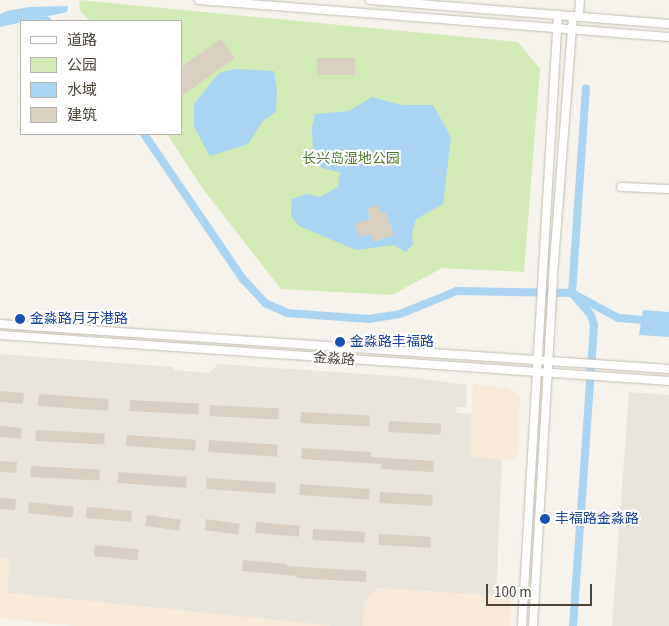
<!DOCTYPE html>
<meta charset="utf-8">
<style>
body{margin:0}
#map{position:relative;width:669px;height:626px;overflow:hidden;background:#f6f3ec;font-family:"Source Sans 3","Noto Sans SC",sans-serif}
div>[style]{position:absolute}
.residential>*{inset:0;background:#eae5da}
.commercial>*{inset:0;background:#f7ead8}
.green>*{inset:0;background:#d2eab5}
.water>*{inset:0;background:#a9d4f2}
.canal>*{height:8px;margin:-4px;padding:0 4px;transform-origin:4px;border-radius:4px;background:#a9d4f2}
.building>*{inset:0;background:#d8cfc1;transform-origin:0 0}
.roads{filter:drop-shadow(0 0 1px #c2bbae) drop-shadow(0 0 1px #c2bbae)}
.minor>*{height:8px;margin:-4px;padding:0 4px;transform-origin:4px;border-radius:4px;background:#fff}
.dots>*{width:14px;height:14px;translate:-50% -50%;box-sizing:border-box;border:2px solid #fff;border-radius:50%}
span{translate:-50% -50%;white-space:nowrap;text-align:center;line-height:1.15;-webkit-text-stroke:4px #fff;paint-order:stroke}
.park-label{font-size:14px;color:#4a7f2a}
.transit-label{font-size:14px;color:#164399}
.left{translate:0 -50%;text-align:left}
.street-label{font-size:14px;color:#4b4439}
.legend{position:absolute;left:20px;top:20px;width:162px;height:115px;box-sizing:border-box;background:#fff;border:1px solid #b7b4b0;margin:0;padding:6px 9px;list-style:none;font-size:15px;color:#4b4439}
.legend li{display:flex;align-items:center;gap:10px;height:25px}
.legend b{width:25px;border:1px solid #b7b4b0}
.scale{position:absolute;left:486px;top:584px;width:106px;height:22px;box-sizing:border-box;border:2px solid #4b4439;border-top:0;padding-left:6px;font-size:15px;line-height:18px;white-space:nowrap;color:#4b4439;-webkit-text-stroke:4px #fff;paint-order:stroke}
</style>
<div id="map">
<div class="residential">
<i style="clip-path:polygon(0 354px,173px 367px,174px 370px,209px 373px,218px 364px,409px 377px,467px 385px,466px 407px,457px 407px,456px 413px,472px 414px,470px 457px,502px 459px,496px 596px,378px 588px,365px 602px,363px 626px,332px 626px,7px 593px,10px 559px,0 557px)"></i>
<i style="clip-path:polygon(629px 392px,669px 395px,669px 626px,612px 626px)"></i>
</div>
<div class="commercial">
<i style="clip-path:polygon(473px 384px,508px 388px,520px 397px,517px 460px,470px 457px)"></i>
<i style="clip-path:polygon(0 557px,10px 559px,7px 593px,332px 626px,75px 626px,0 618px)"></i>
<i style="clip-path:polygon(378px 588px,511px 597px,509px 626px,363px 626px,365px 602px)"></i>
</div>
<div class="green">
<i style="clip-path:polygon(79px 0,518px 42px,540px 69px,524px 272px,442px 268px,392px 295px,281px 289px,203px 189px,167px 134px,181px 134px,181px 21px,90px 21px,80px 11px)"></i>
</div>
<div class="water">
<i style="clip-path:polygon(68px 6px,67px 12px,0 27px,0 14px,7px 11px,29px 7px)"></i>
<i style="clip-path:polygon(235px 69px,274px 71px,277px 90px,276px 112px,263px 121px,248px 144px,210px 156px,194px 127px,194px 104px,219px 73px)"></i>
<i style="clip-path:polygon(372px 97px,401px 105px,433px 105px,451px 137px,443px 204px,416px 219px,412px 233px,413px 244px,406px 252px,394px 245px,356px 250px,299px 226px,291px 216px,292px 199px,306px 194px,320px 197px,338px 187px,340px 172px,321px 168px,313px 149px,312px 128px,315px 114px,349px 111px)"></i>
<i style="clip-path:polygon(643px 310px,669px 312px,669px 337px,639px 335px)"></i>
</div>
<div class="canal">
<i style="left:26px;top:16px;width:22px;rotate:13deg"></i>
<i style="left:144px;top:134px;width:176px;rotate:55.7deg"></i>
<i style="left:243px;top:279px;width:33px;rotate:47deg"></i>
<i style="left:265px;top:303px;width:24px;rotate:24deg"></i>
<i style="left:287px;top:313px;width:82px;rotate:4.2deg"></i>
<i style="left:369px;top:319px;width:31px;rotate:-9deg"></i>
<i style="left:400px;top:314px;width:61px;rotate:-22deg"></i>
<i style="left:457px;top:291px;width:115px;rotate:1deg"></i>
<i style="left:572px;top:293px;width:52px;rotate:28.5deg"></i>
<i style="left:618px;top:318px;width:51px;rotate:4.5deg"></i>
<i style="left:573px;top:626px;width:302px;rotate:-86deg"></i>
<i style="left:594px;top:325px;width:10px;rotate:-107deg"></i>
<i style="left:591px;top:315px;width:29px;rotate:-131deg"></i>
<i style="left:572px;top:293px;width:205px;rotate:-86.1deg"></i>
</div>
<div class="building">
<i style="clip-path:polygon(221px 39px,235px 58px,181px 96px,181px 67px)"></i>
<i style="left:317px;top:58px;width:38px;height:17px"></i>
<i style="clip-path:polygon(379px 205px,381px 213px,386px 212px,394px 235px,373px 242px,370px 234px,360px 237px,355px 224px,370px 219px,367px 209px)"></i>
<i style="left:0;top:391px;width:24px;height:11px;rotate:5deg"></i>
<i style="left:39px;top:394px;width:70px;height:12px;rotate:4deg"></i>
<i style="left:130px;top:400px;width:69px;height:11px;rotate:3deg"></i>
<i style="left:210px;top:405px;width:69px;height:11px;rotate:3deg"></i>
<i style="left:301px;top:412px;width:69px;height:11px;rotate:3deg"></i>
<i style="left:389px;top:421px;width:52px;height:11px;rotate:3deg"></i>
<i style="left:0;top:426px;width:22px;height:11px;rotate:5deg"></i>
<i style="left:36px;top:430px;width:69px;height:11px;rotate:3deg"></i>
<i style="left:127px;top:435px;width:69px;height:11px;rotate:4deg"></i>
<i style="left:209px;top:440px;width:69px;height:12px;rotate:4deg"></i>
<i style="clip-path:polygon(302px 448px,371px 452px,371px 457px,434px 461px,433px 472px,381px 469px,381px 464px,301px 459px)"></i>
<i style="left:0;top:461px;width:17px;height:11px;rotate:3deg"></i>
<i style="left:31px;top:466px;width:69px;height:11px;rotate:3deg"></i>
<i style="left:118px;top:472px;width:69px;height:11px;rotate:4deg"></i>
<i style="left:207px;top:478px;width:69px;height:11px;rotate:4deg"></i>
<i style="left:300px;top:484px;width:70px;height:11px;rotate:4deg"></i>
<i style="left:380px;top:492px;width:53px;height:11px;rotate:3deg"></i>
<i style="left:0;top:498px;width:16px;height:11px;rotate:4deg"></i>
<i style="left:29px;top:502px;width:45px;height:11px;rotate:6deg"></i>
<i style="left:87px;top:507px;width:45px;height:11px;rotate:5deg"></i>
<i style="left:147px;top:515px;width:34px;height:11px;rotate:8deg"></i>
<i style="left:206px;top:519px;width:34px;height:11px;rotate:8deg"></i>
<i style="left:256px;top:522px;width:44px;height:11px;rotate:5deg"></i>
<i style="left:313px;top:529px;width:52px;height:11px;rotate:3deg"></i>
<i style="left:379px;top:534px;width:52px;height:11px;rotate:3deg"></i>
<i style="left:95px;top:545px;width:44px;height:11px;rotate:6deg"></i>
<i style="clip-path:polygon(243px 560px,287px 564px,287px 566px,366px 571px,366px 582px,296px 578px,297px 576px,242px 571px)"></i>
</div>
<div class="roads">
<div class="minor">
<i style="left:199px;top:0;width:471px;rotate:4.5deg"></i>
<i style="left:370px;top:0;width:300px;rotate:4.6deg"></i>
<i style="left:579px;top:17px;width:17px;rotate:-87deg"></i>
<i style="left:621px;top:187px;width:48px;rotate:2.4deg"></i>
<i style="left:0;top:324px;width:671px;rotate:3.85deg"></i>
<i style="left:0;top:335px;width:671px;rotate:3.93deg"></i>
<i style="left:522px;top:626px;width:612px;rotate:-86.63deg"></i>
<i style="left:533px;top:626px;width:352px;rotate:-86.7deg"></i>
<i style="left:553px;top:275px;width:260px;rotate:-85.6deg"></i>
</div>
</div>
<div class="dots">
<i style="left:20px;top:319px;background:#1a4fb4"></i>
<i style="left:340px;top:342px;background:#1a4fb4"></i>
<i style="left:545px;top:519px;background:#1a4fb4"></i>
</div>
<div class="park-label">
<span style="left:351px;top:159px">长兴岛湿地公园</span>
</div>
<div class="transit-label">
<span class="left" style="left:30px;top:319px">金淼路月牙港路</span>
<span class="left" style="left:350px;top:342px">金淼路丰福路</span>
<span class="left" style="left:555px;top:519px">丰福路金淼路</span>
</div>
<div class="street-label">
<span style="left:334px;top:359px;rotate:4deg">金淼路</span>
</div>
<ul class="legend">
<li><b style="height:6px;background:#fff"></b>道路</li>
<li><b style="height:14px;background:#d2eab5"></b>公园</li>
<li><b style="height:14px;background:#a9d4f2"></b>水域</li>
<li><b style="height:14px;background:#d8cfc1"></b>建筑</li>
</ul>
<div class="scale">100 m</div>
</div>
